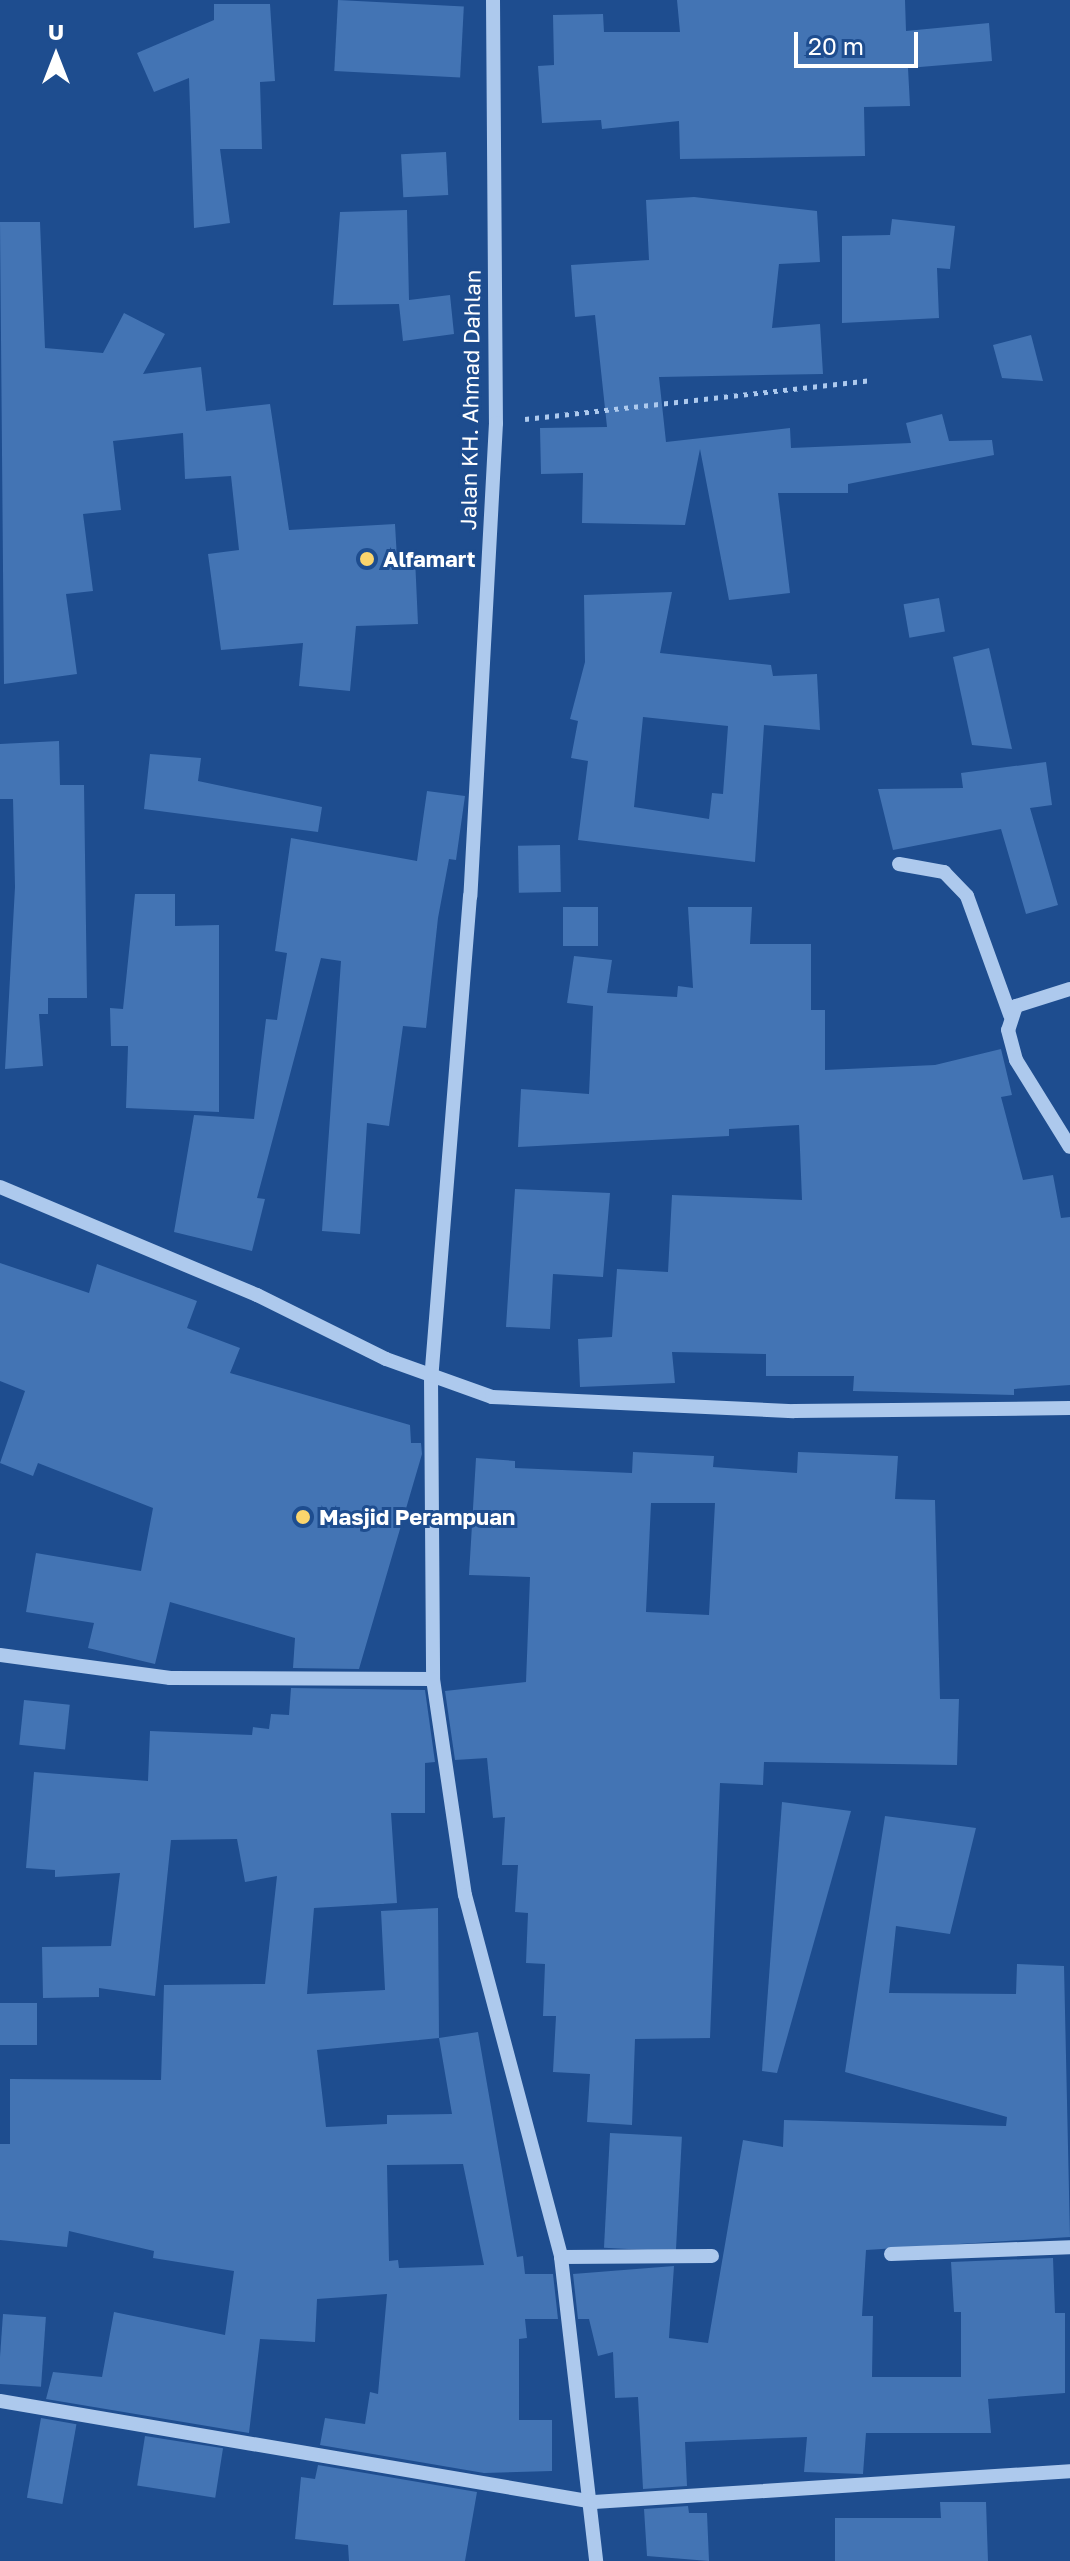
<!DOCTYPE html>
<style>
body{margin:0}
#map{position:relative;width:1070px;height:2561px;overflow:hidden;background:#1e4d8f;font-family:"Golos Text",sans-serif}
div>[style]{position:absolute}
.building>*{inset:0;background:#4374b4;transform-origin:0 0}
.path>*{height:5px;margin-top:-2.5px;transform-origin:0;background:repeating-linear-gradient(90deg,#adc9ed 0 4px,transparent 0 10px)}
.minor>*{height:14px;margin:-7px;padding:0 7px;transform-origin:7px;border-radius:7px;background:#adc9ed}
.dots>*{width:22px;height:22px;translate:-50% -50%;box-sizing:border-box;border:4px solid #1e4d8f;border-radius:50%}
span{translate:-50% -50%;white-space:nowrap;text-align:center;line-height:1.15;-webkit-text-stroke:6px #1e4d8f;paint-order:stroke}
.street-label{font-size:22px;color:#fff}
.poi-label{font-size:22px;color:#fff;font-weight:700}
.left{translate:0 -50%;text-align:left}
.north{position:absolute;left:16px;top:16px;width:80px;height:80px;-webkit-text-stroke:6px #1e4d8f;paint-order:stroke;rotate:0deg;font-size:22px;font-weight:700;line-height:32px;text-align:center;color:#fff}
.north::after{content:'';display:block;margin:auto;width:28px;height:36px;background:#fff;clip-path:polygon(50% 0,100% 100%,50% 72%,0 100%)}
.scale{position:absolute;left:794px;top:32px;width:124px;height:36px;box-sizing:border-box;border:4px solid #fff;border-top:0;padding-left:10px;font-size:24px;line-height:28px;white-space:nowrap;color:#fff;-webkit-text-stroke:6px #1e4d8f;paint-order:stroke}
</style>
<div id="map">
<div class="building">
<i style="left:338px;top:0;width:126px;height:71px;rotate:3deg"></i>
<i style="clip-path:polygon(677px 0,905px 0,906px 31px,989px 23px,992px 61px,908px 68px,910px 106px,864px 107px,865px 156px,680px 159px,679px 121px,602px 129px,601px 120px,542px 123px,538px 66px,554px 65px,553px 15px,603px 14px,604px 32px,680px 32px)"></i>
<i style="clip-path:polygon(214px 4px,270px 4px,275px 81px,260px 82px,262px 149px,220px 149px,230px 223px,194px 228px,189px 78px,154px 92px,137px 53px,214px 20px)"></i>
<i style="left:446px;top:152px;width:43px;height:45px;rotate:87deg"></i>
<i style="clip-path:polygon(694px 197px,817px 211px,820px 262px,779px 264px,772px 328px,820px 324px,823px 374px,659px 377px,666px 442px,790px 428px,791px 448px,911px 443px,906px 423px,942px 414px,949px 441px,992px 440px,994px 455px,848px 484px,848px 493px,778px 493px,790px 593px,729px 600px,700px 449px,685px 525px,582px 523px,583px 473px,541px 474px,540px 428px,607px 427px,595px 315px,575px 317px,571px 265px,649px 260px,646px 200px)"></i>
<i style="clip-path:polygon(407px 210px,409px 300px,450px 295px,454px 334px,403px 341px,399px 304px,333px 305px,340px 212px)"></i>
<i style="clip-path:polygon(892px 219px,955px 226px,950px 269px,937px 268px,939px 318px,842px 323px,842px 236px,890px 235px)"></i>
<i style="clip-path:polygon(0 222px,40px 222px,45px 348px,103px 353px,124px 313px,165px 334px,143px 374px,201px 367px,206px 411px,270px 404px,289px 530px,395px 524px,397px 559px,415px 558px,418px 624px,356px 626px,350px 691px,299px 686px,303px 643px,221px 650px,208px 554px,239px 550px,231px 476px,185px 479px,183px 433px,113px 441px,121px 510px,83px 514px,93px 591px,66px 594px,77px 674px,4px 684px)"></i>
<i style="clip-path:polygon(1031px 335px,1043px 381px,1002px 378px,993px 345px)"></i>
<i style="clip-path:polygon(evenodd,672px 592px,660px 653px,771px 665px,773px 676px,817px 674px,820px 730px,764px 725px,755px 862px,578px 840px,588px 761px,571px 758px,578px 721px,570px 719px,585px 662px,584px 595px,672px 592px,643px 717px,728px 726px,723px 794px,712px 793px,709px 819px,634px 807px,643px 717px)"></i>
<i style="left:939px;top:598px;width:34px;height:36px;rotate:80deg"></i>
<i style="clip-path:polygon(989px 648px,1012px 749px,972px 745px,953px 657px)"></i>
<i style="clip-path:polygon(59px 741px,60px 785px,84px 785px,87px 998px,48px 998px,48px 1014px,39px 1014px,43px 1066px,5px 1069px,15px 887px,13px 799px,0 799px,0 744px)"></i>
<i style="clip-path:polygon(150px 754px,201px 758px,198px 781px,322px 807px,318px 832px,144px 809px)"></i>
<i style="clip-path:polygon(1046px 762px,1052px 805px,1030px 808px,1058px 905px,1026px 914px,1001px 829px,893px 850px,878px 789px,963px 788px,961px 773px)"></i>
<i style="clip-path:polygon(427px 791px,465px 796px,456px 860px,449px 859px,438px 918px,426px 1028px,403px 1026px,389px 1126px,367px 1123px,360px 1234px,322px 1231px,341px 961px,321px 958px,257px 1198px,265px 1199px,252px 1251px,174px 1232px,194px 1115px,254px 1119px,266px 1019px,277px 1020px,287px 953px,275px 951px,291px 838px,417px 861px)"></i>
<i style="left:560px;top:845px;width:47px;height:42px;rotate:89deg"></i>
<i style="clip-path:polygon(135px 894px,175px 894px,175px 926px,219px 925px,219px 1112px,126px 1108px,128px 1046px,111px 1046px,110px 1008px,123px 1009px)"></i>
<i style="left:563px;top:907px;width:35px;height:39px"></i>
<i style="clip-path:polygon(688px 907px,752px 907px,750px 944px,811px 944px,811px 1010px,825px 1010px,825px 1070px,935px 1065px,1001px 1049px,1012px 1095px,1001px 1097px,1023px 1180px,1053px 1175px,1061px 1218px,1070px 1217px,1070px 1385px,1014px 1389px,1014px 1395px,853px 1391px,854px 1376px,766px 1376px,766px 1354px,672px 1352px,675px 1383px,580px 1387px,578px 1339px,612px 1337px,617px 1269px,668px 1272px,672px 1195px,802px 1200px,799px 1125px,729px 1129px,729px 1136px,518px 1147px,521px 1089px,589px 1094px,593px 1006px,567px 1003px,574px 956px,612px 960px,607px 993px,677px 997px,678px 986px,693px 988px)"></i>
<i style="clip-path:polygon(515px 1189px,610px 1193px,603px 1277px,553px 1274px,550px 1329px,506px 1327px)"></i>
<i style="clip-path:polygon(0 1263px,89px 1293px,97px 1264px,197px 1301px,187px 1328px,240px 1348px,230px 1373px,410px 1425px,411px 1443px,421px 1443px,422px 1454px,359px 1669px,293px 1668px,295px 1638px,170px 1602px,155px 1664px,88px 1648px,94px 1623px,26px 1612px,36px 1553px,141px 1571px,153px 1508px,38px 1463px,33px 1476px,0 1463px,25px 1391px,0 1381px)"></i>
<i style="clip-path:polygon(evenodd,633px 1452px,714px 1456px,713px 1467px,797px 1473px,798px 1452px,898px 1456px,895px 1499px,935px 1500px,940px 1699px,959px 1699px,957px 1765px,764px 1762px,763px 1785px,720px 1783px,710px 2038px,635px 2039px,632px 2125px,587px 2122px,590px 2074px,553px 2072px,556px 2016px,543px 2016px,545px 1964px,526px 1963px,528px 1913px,515px 1912px,518px 1865px,502px 1865px,505px 1817px,493px 1818px,487px 1758px,455px 1760px,445px 1691px,526px 1682px,530px 1577px,469px 1575px,476px 1458px,515px 1461px,515px 1468px,632px 1473px,633px 1452px,651px 1503px,715px 1503px,709px 1615px,646px 1612px,651px 1503px)"></i>
<i style="clip-path:polygon(evenodd,291px 1688px,425px 1690px,435px 1762px,425px 1763px,425px 1813px,391px 1813px,397px 1903px,314px 1908px,307px 1994px,385px 1990px,381px 1911px,438px 1908px,439px 2038px,478px 2032px,517px 2257px,523px 2256px,525px 2274px,553px 2274px,558px 2319px,525px 2319px,527px 2338px,519px 2339px,519px 2420px,552px 2420px,552px 2471px,484px 2473px,320px 2445px,325px 2418px,365px 2424px,370px 2392px,378px 2394px,387px 2294px,317px 2299px,315px 2342px,260px 2339px,249px 2433px,46px 2399px,53px 2372px,102px 2377px,114px 2312px,225px 2335px,234px 2271px,153px 2258px,154px 2251px,69px 2231px,67px 2247px,0 2240px,0 2144px,10px 2144px,10px 2079px,161px 2080px,164px 1985px,265px 1984px,277px 1876px,245px 1882px,237px 1839px,171px 1840px,155px 1996px,99px 1988px,99px 1997px,43px 1998px,42px 1947px,111px 1946px,120px 1873px,55px 1877px,55px 1870px,26px 1868px,34px 1772px,148px 1781px,150px 1731px,252px 1735px,253px 1727px,269px 1729px,271px 1714px,289px 1715px,291px 1688px,439px 2038px,452px 2114px,387px 2115px,387px 2124px,326px 2127px,317px 2050px,439px 2038px,291px 1688px,463px 2164px,484px 2265px,399px 2268px,398px 2260px,389px 2261px,387px 2165px,463px 2164px)"></i>
<i style="left:24px;top:1700px;width:46px;height:45px;rotate:6deg"></i>
<i style="clip-path:polygon(782px 1802px,851px 1811px,777px 2073px,762px 2071px)"></i>
<i style="clip-path:polygon(885px 1816px,976px 1828px,950px 1934px,896px 1926px,889px 1993px,1016px 1994px,1017px 1964px,1064px 1966px,1070px 2237px,866px 2250px,862px 2316px,873px 2316px,872px 2377px,961px 2377px,961px 2312px,954px 2312px,951px 2262px,1053px 2258px,1055px 2313px,1065px 2313px,1065px 2393px,988px 2399px,991px 2433px,866px 2433px,863px 2474px,804px 2472px,807px 2437px,685px 2442px,687px 2486px,643px 2489px,638px 2397px,615px 2398px,613px 2352px,598px 2356px,589px 2319px,578px 2319px,573px 2274px,674px 2266px,669px 2338px,708px 2343px,743px 2140px,783px 2147px,784px 2120px,1006px 2126px,1007px 2117px,845px 2072px)"></i>
<i style="left:0;top:2003px;width:37px;height:42px"></i>
<i style="left:610px;top:2133px;width:72px;height:115px;rotate:3deg"></i>
<i style="left:3px;top:2314px;width:43px;height:70px;rotate:4deg"></i>
<i style="left:41px;top:2418px;width:36px;height:81px;rotate:10deg"></i>
<i style="left:145px;top:2436px;width:79px;height:50px;rotate:9deg"></i>
<i style="clip-path:polygon(318px 2465px,477px 2492px,465px 2561px,349px 2561px,348px 2545px,295px 2539px,301px 2477px,315px 2479px)"></i>
<i style="clip-path:polygon(940px 2502px,986px 2502px,988px 2561px,835px 2561px,835px 2518px,941px 2518px)"></i>
<i style="clip-path:polygon(688px 2506px,689px 2513px,707px 2513px,709px 2561px,647px 2556px,644px 2509px)"></i>
</div>
<div class="path">
<i style="left:525px;top:419px;width:347px;rotate:-6.4deg"></i>
</div>
<div class="minor">
<i style="left:493px;top:0;width:423px;rotate:89.6deg"></i>
<i style="left:496px;top:423px;width:474px;rotate:93.1deg"></i>
<i style="left:470px;top:896px;width:483px;rotate:94.6deg"></i>
<i style="left:431px;top:1377px;width:302px;rotate:89.6deg"></i>
<i style="left:433px;top:1679px;width:218px;rotate:81.6deg"></i>
<i style="left:465px;top:1895px;width:375px;rotate:75.1deg"></i>
<i style="left:561px;top:2257px;width:306px;rotate:83.4deg"></i>
<i style="left:899px;top:864px;width:46px;rotate:10.1deg"></i>
<i style="left:944px;top:872px;width:33px;rotate:46deg"></i>
<i style="left:967px;top:896px;width:127px;rotate:70.1deg"></i>
<i style="left:1070px;top:989px;width:57px;rotate:162.5deg"></i>
<i style="left:1016px;top:1006px;width:25px;rotate:108deg"></i>
<i style="left:1008px;top:1030px;width:31px;rotate:75deg"></i>
<i style="left:1016px;top:1060px;width:102px;rotate:58.2deg"></i>
<i style="left:0;top:1187px;width:279px;rotate:22.8deg"></i>
<i style="left:257px;top:1295px;width:144px;rotate:26.4deg"></i>
<i style="left:386px;top:1359px;width:113px;rotate:19.7deg"></i>
<i style="left:492px;top:1397px;width:302px;rotate:2.7deg"></i>
<i style="left:794px;top:1411px;width:276px;rotate:-0.6deg"></i>
<i style="left:0;top:1655px;width:172px;rotate:7.7deg"></i>
<i style="left:170px;top:1678px;width:263px;rotate:0.2deg"></i>
<i style="left:891px;top:2254px;width:179px;rotate:-2.2deg"></i>
<i style="left:561px;top:2257px;width:151px;rotate:-0.4deg"></i>
<i style="left:0;top:2401px;width:603px;rotate:9.65deg"></i>
<i style="left:594px;top:2502px;width:477px;rotate:-3.7deg"></i>
</div>
<div class="dots">
<i style="left:367px;top:559px;background:#fbd56d"></i>
<i style="left:303px;top:1517px;background:#fbd56d"></i>
</div>
<div class="street-label">
<span style="left:470px;top:400px;rotate:-89deg">Jalan KH. Ahmad Dahlan</span>
</div>
<div class="poi-label">
<span class="left" style="left:383px;top:559px">Alfamart</span>
<span class="left" style="left:319px;top:1517px">Masjid Perampuan</span>
</div>
<div class="north">U</div>
<div class="scale">20 m</div>
</div>
